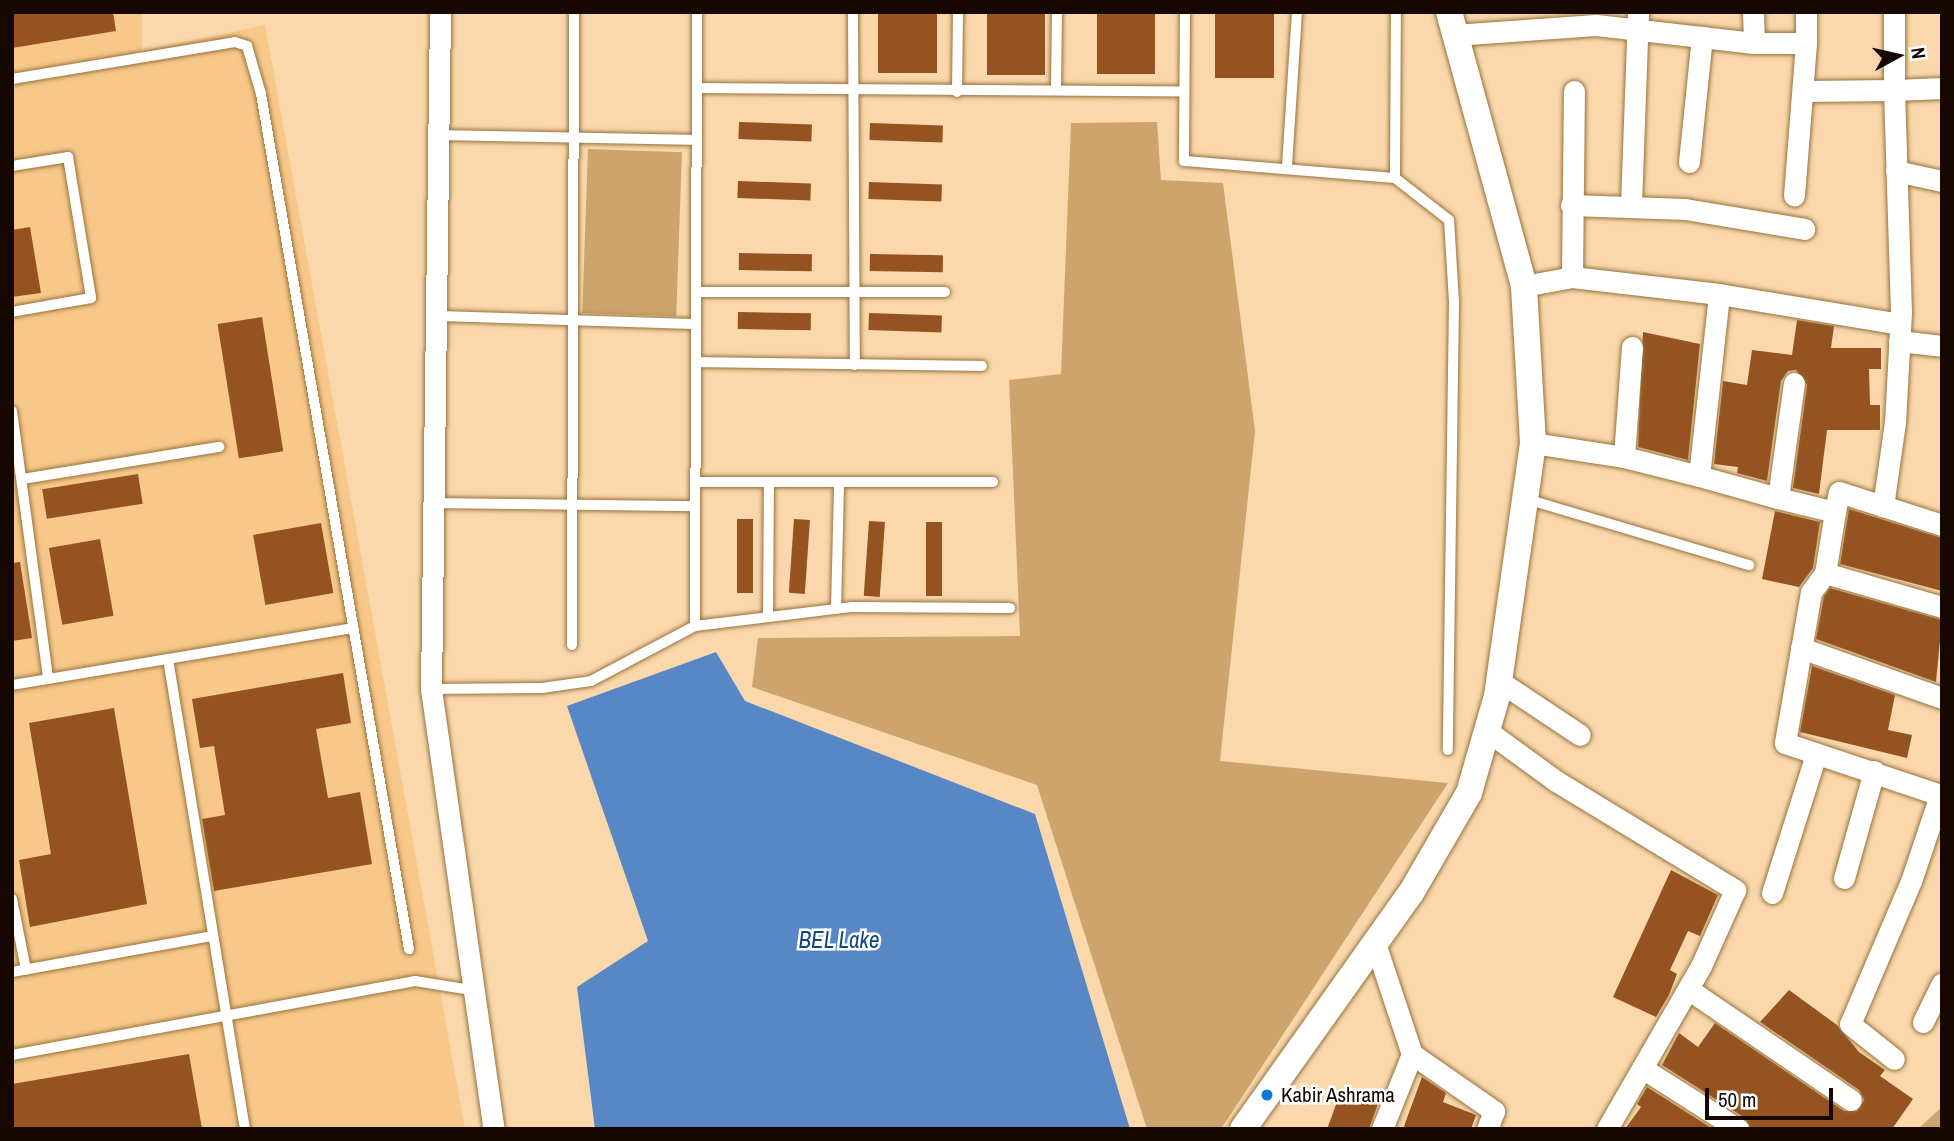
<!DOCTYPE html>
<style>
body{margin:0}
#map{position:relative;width:1954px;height:1141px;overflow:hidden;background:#fad8ac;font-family:"Archivo Narrow",sans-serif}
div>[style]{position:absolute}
.built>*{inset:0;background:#f7c889}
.green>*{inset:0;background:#cda46c;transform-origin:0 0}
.water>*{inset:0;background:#5788c5}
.building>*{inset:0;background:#945321;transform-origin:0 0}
.roads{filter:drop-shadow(0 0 2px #98723c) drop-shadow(0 0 2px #98723c)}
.service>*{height:10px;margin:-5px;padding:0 5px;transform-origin:5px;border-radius:5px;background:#fff}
.minor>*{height:21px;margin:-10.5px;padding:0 10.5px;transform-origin:10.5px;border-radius:10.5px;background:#fff}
.tertiary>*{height:26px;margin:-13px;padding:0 13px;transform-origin:13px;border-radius:13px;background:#fff}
.dots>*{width:19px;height:19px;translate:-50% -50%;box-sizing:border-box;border:4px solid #fff;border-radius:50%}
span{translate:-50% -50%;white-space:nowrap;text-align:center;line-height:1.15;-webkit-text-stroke:5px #fff;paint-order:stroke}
.poi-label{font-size:21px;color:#160800}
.left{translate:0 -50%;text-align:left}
.water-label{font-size:23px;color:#13467f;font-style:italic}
.frame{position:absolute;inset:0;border:14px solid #160800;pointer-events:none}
.north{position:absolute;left:1863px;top:21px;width:70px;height:70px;-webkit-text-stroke:5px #fff;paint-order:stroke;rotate:82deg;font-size:19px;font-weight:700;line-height:28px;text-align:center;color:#160800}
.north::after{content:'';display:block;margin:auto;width:24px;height:32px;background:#160800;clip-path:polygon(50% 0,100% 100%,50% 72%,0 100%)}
.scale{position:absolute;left:1705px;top:1088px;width:128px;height:32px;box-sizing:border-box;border:4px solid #160800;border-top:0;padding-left:9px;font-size:21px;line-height:24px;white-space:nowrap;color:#160800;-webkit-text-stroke:5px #fff;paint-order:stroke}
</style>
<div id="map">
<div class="built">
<i style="clip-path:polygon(12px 12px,142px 12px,142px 51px,265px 25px,465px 1129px,12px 1129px)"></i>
</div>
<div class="green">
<i style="clip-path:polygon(1157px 122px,1161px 180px,1223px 183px,1255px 431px,1220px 761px,1448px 783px,1221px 1129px,1147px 1129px,1037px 785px,752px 687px,758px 638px,1020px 636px,1009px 380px,1061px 374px,1071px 123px)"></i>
<i style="left:588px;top:149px;width:94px;height:164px;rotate:2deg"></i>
<i style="clip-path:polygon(1942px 1107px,1942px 1129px,1918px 1129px,1931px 1117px)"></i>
</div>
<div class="water">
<i style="clip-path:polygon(716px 652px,745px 701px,1035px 814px,1130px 1129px,595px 1129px,577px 987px,648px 941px,567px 706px)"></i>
</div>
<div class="building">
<i style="clip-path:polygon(12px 12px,113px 12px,116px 31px,12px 48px)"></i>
<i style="left:878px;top:12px;width:59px;height:61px"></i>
<i style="left:987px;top:12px;width:58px;height:63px"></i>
<i style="left:1097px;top:12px;width:58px;height:62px"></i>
<i style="left:1215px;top:12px;width:59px;height:66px"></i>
<i style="left:739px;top:122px;width:73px;height:17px;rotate:2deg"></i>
<i style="left:870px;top:123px;width:73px;height:17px;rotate:2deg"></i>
<i style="left:738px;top:181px;width:73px;height:17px;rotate:2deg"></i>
<i style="left:869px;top:182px;width:73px;height:17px;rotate:2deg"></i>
<i style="clip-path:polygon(30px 227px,41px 293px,12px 297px,12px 230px)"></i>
<i style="left:739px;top:253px;width:73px;height:17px;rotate:1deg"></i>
<i style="left:870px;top:254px;width:73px;height:17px;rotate:1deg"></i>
<i style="left:738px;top:312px;width:73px;height:17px;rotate:1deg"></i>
<i style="left:869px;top:313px;width:73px;height:17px;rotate:2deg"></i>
<i style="left:262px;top:317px;width:136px;height:45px;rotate:81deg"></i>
<i style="clip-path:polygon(1797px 320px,1834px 326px,1831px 348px,1881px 348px,1881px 369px,1869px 369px,1870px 405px,1880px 405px,1880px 430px,1827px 430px,1819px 494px,1793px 488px,1807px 385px,1796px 370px,1788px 371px,1781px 381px,1767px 481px,1737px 473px,1738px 467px,1714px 464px,1723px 381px,1747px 385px,1752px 350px,1792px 355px)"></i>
<i style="clip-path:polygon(1643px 332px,1700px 344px,1688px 460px,1638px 447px)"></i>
<i style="left:138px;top:474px;width:30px;height:97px;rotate:81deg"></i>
<i style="clip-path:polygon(1849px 509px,1942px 538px,1942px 591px,1840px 564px)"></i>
<i style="clip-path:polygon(1775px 511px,1820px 522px,1813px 568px,1799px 587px,1762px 579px)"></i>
<i style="left:737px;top:519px;width:16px;height:74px"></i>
<i style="left:794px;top:519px;width:16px;height:74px;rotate:4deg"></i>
<i style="left:869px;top:521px;width:16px;height:75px;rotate:4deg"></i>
<i style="left:926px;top:522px;width:16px;height:74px"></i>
<i style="left:321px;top:523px;width:71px;height:69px;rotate:80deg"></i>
<i style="left:100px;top:539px;width:78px;height:52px;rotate:80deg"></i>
<i style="clip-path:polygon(20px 562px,32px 638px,12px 641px,12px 563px)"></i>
<i style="clip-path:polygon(1830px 588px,1942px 620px,1936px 682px,1816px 639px,1824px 596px)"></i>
<i style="clip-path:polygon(1812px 666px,1895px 695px,1888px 730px,1912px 735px,1907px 758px,1800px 732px)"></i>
<i style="clip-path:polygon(343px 673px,351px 723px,316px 729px,328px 798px,360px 792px,372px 864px,214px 891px,202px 819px,225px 815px,214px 746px,200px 748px,192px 699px)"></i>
<i style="clip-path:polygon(114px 708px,147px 904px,30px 927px,19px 860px,51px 854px,29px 723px)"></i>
<i style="clip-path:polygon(1671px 870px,1718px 895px,1700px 936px,1688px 931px,1670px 970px,1677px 974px,1669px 995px,1656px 1017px,1613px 997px)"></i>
<i style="clip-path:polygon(1789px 990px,1837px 1025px,1859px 1052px,1885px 1070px,1880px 1076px,1913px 1099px,1892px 1129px,1751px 1129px,1745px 1118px,1662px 1065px,1679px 1033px,1698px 1047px,1715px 1023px,1844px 1111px,1857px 1111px,1864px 1100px,1859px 1090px,1760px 1022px)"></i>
<i style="clip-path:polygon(189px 1054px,202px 1129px,12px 1129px,12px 1084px)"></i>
<i style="clip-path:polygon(1422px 1077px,1446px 1093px,1443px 1102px,1476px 1115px,1471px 1129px,1403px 1129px)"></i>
<i style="clip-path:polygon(1647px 1087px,1713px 1129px,1625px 1129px,1641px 1107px,1637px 1104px)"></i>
<i style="clip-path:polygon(1341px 1091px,1378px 1104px,1369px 1129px,1327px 1129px)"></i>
</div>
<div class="roads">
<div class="service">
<i style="left:853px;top:12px;width:353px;rotate:89.7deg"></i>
<i style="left:1185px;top:12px;width:149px;rotate:90.4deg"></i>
<i style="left:1184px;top:161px;width:212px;rotate:4.6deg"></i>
<i style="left:1395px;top:178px;width:166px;rotate:-89.7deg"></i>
<i style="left:12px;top:79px;width:226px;rotate:-9.4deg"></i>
<i style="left:235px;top:42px;width:13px;rotate:18deg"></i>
<i style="left:247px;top:46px;width:50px;rotate:73.7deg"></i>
<i style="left:261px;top:94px;width:868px;rotate:80.18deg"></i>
<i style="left:697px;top:88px;width:487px;rotate:0.4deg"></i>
<i style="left:1056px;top:90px;width:78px;rotate:-89.3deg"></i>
<i style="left:957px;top:92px;width:80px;rotate:-89.3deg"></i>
<i style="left:441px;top:135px;width:256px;rotate:1.1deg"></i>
<i style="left:12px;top:166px;width:57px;rotate:-9.1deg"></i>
<i style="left:68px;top:157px;width:143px;rotate:80.7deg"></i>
<i style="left:91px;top:298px;width:80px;rotate:170deg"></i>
<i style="left:1287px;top:166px;width:154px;rotate:-86.3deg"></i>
<i style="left:1395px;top:178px;width:68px;rotate:37.9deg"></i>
<i style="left:1449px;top:220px;width:82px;rotate:86.5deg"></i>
<i style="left:1454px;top:302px;width:448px;rotate:90.8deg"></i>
<i style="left:696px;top:292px;width:249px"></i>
<i style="left:437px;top:316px;width:259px;rotate:1.8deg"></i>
<i style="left:696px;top:362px;width:286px;rotate:0.8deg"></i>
<i style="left:12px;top:411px;width:270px;rotate:82.3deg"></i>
<i style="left:23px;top:479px;width:199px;rotate:-9.3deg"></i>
<i style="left:695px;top:482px;width:298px"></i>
<i style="left:1526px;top:499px;width:233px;rotate:16.5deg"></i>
<i style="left:435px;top:503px;width:260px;rotate:0.7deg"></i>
<i style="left:836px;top:609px;width:127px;rotate:-88.6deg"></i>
<i style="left:768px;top:617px;width:135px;rotate:-89.6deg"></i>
<i style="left:695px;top:626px;width:614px;rotate:-89.81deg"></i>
<i style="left:572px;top:645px;width:633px;rotate:-89.82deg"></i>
<i style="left:168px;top:659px;width:476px;rotate:80.7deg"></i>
<i style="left:12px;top:685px;width:346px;rotate:-9.5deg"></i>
<i style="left:431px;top:689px;width:111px;rotate:-0.5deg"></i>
<i style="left:542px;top:688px;width:49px;rotate:-8.1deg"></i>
<i style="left:591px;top:681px;width:118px;rotate:-27.9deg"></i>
<i style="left:695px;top:626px;width:157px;rotate:-6.9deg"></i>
<i style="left:851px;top:607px;width:159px;rotate:0.4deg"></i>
<i style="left:12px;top:899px;width:72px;rotate:78.8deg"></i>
<i style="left:12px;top:972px;width:204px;rotate:-10.2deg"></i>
<i style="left:12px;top:1055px;width:410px;rotate:-10.4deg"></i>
<i style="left:415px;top:981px;width:57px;rotate:9.1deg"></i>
</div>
<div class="minor">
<i style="left:440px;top:12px;width:677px;rotate:90.76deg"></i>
<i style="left:431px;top:689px;width:444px;rotate:81.9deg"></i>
<i style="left:1753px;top:12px;width:31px;rotate:88deg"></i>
<i style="left:1754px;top:43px;width:52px"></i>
<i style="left:1806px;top:43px;width:153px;rotate:94.5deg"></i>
<i style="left:1454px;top:35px;width:142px;rotate:-4deg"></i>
<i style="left:1596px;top:25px;width:159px;rotate:6.5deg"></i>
<i style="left:1806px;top:43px;width:31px;rotate:-90deg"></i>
<i style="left:1942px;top:88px;width:48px;rotate:177.6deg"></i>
<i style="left:1894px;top:90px;width:222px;rotate:88.2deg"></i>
<i style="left:1901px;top:312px;width:110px;rotate:93.1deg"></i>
<i style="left:1895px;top:422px;width:85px;rotate:98.1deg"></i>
<i style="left:1883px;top:506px;width:62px;rotate:17.9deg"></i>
<i style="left:1804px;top:91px;width:90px;rotate:-0.6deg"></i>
<i style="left:1894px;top:90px;width:78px;rotate:-90deg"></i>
<i style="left:1689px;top:162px;width:126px;rotate:-84.1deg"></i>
<i style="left:1896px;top:171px;width:47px;rotate:12.3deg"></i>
<i style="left:1631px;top:204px;width:192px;rotate:-87.9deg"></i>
<i style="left:1571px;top:205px;width:114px;rotate:2deg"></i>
<i style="left:1685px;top:209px;width:121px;rotate:9.5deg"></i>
<i style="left:1572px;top:277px;width:186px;rotate:-89.4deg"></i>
<i style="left:1524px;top:286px;width:49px;rotate:-10.6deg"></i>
<i style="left:1572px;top:277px;width:148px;rotate:6.6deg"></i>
<i style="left:1719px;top:294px;width:183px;rotate:9.4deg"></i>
<i style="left:1899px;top:341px;width:43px;rotate:6.6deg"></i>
<i style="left:1632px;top:347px;width:110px;rotate:94.2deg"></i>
<i style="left:1624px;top:457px;width:77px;rotate:14.2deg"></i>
<i style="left:1699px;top:476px;width:183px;rotate:-83.7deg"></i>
<i style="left:1533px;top:443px;width:92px;rotate:8.7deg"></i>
<i style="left:1699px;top:476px;width:82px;rotate:15.6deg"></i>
<i style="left:1778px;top:498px;width:116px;rotate:-82.1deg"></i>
<i style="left:1778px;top:498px;width:59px;rotate:13.8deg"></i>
<i style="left:1835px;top:512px;width:62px;rotate:99.3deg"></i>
<i style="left:1825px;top:573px;width:122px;rotate:16.2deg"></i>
<i style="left:1835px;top:512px;width:20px;rotate:-79deg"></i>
<i style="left:1839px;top:492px;width:46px;rotate:17.7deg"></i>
<i style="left:1825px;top:573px;width:24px;rotate:126deg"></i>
<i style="left:1811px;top:592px;width:153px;rotate:99.8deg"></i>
<i style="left:1785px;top:743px;width:163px;rotate:18.5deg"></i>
<i style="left:1940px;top:795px;width:91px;rotate:108.6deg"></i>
<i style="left:1911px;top:881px;width:155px;rotate:113.1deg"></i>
<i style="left:1850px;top:1024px;width:56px;rotate:38.5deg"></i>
<i style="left:1801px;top:648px;width:150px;rotate:19.5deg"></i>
<i style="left:1499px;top:681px;width:97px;rotate:33.7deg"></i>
<i style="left:1486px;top:730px;width:87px;rotate:36.1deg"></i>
<i style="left:1556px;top:781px;width:210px;rotate:31.3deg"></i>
<i style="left:1735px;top:890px;width:83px;rotate:114.1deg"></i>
<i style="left:1701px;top:966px;width:188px;rotate:120deg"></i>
<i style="left:1844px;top:878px;width:111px;rotate:-74.3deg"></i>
<i style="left:1772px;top:893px;width:146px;rotate:-72.4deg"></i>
<i style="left:1374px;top:940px;width:120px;rotate:71.6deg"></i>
<i style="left:1412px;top:1054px;width:100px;rotate:34.8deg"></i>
<i style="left:1494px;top:1111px;width:19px;rotate:111deg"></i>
<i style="left:1688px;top:989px;width:197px;rotate:34.3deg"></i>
<i style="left:1923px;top:1022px;width:43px;rotate:-64deg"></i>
<i style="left:1642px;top:1068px;width:114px;rotate:32.4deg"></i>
<i style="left:1382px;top:1129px;width:81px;rotate:-68.2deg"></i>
</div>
<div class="tertiary">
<i style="left:1243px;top:1129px;width:290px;rotate:-54.6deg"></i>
<i style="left:1411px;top:893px;width:116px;rotate:-59.9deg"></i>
<i style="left:1469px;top:793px;width:101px;rotate:-73.9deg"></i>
<i style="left:1497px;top:696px;width:256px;rotate:-81.9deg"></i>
<i style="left:1533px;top:443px;width:157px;rotate:-93.3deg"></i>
<i style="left:1524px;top:286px;width:284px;rotate:-105.3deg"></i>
</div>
</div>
<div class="dots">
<i style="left:1267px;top:1095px;background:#0b77de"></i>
</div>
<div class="poi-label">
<span class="left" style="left:1281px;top:1095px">Kabir Ashrama</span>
</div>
<div class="water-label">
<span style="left:839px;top:940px">BEL Lake</span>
</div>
<div class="frame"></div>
<div class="north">N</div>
<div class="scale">50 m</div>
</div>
